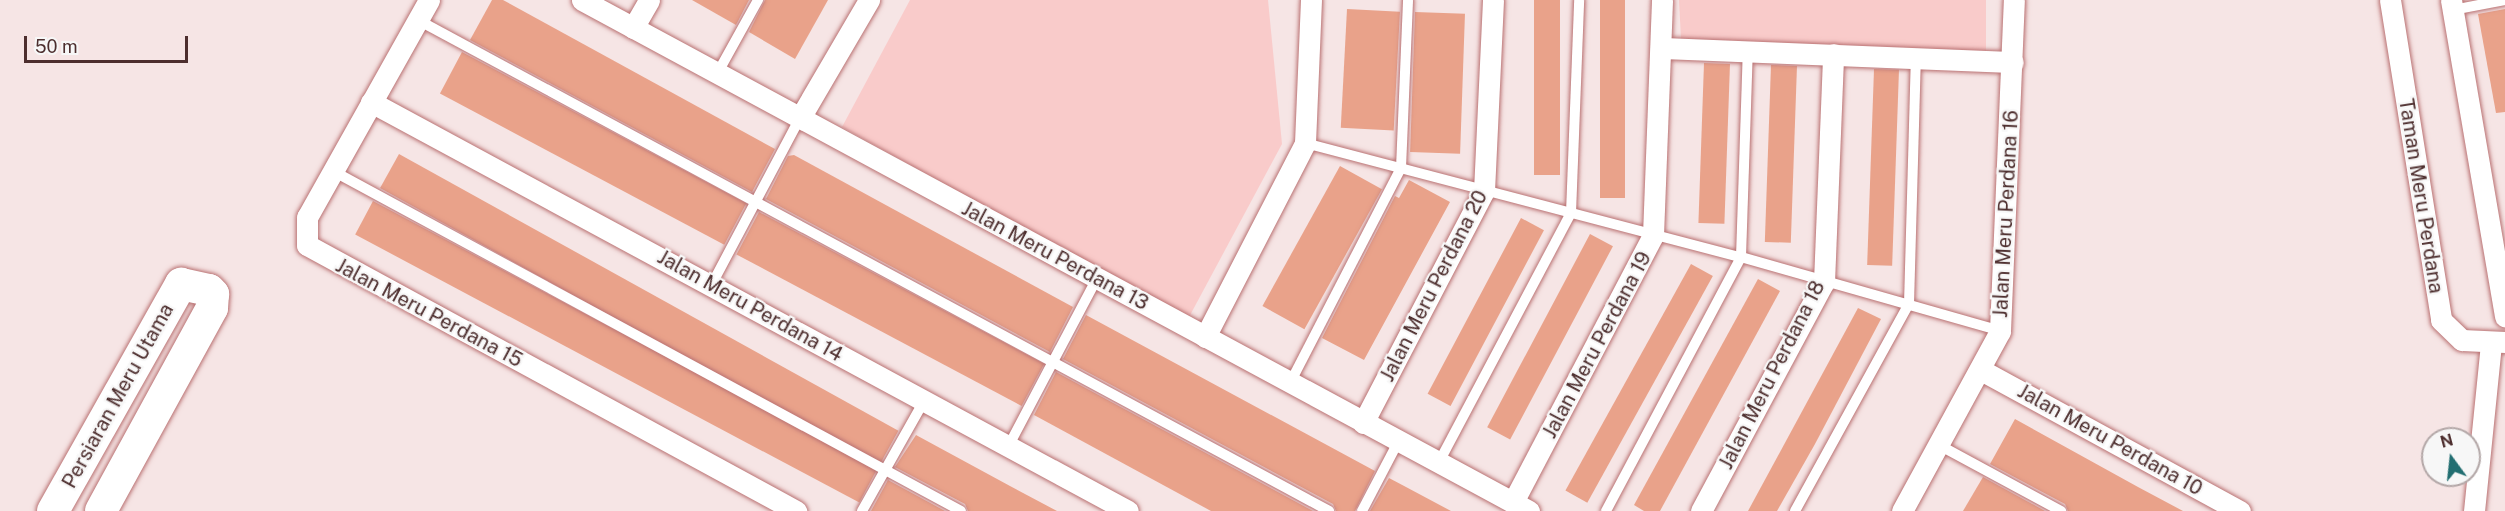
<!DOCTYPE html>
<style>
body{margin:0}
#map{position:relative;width:2505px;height:511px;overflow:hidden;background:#f6e5e5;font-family:"Public Sans",sans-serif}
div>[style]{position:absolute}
.green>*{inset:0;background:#f9cbca}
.building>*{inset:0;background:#e9a28a;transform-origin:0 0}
.roads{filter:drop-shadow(0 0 2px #b97172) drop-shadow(0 0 2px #b97172)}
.service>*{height:10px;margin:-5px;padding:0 5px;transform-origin:5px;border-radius:5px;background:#fff}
.minor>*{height:21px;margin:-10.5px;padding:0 10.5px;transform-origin:10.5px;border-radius:10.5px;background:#fff}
.secondary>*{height:32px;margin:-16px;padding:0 16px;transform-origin:16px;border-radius:16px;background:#fff}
span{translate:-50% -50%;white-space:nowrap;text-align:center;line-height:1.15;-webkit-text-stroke:4.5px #f7f7f7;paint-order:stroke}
.street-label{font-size:20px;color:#4d2e2e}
.north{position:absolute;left:2421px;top:427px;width:60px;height:60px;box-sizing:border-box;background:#f7f7f7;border:2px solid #b3a7a7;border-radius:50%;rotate:345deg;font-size:16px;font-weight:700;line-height:24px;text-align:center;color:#4d2e2e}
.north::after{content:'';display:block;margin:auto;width:21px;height:27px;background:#226e71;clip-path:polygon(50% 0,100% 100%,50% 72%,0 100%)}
.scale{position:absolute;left:24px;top:36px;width:164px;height:27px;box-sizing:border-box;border:3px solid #4d2e2e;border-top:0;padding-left:8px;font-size:18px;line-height:21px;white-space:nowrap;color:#4d2e2e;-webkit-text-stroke:4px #f7f7f7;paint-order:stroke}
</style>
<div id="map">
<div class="green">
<i style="clip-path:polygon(910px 0,1268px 0,1282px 144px,1188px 319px,842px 127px)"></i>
<i style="clip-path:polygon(1679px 0,1986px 0,1986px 61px,1681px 39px)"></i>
</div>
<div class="building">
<i style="clip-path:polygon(492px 0,503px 0,775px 149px,752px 192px,470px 40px)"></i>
<i style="clip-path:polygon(692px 0,749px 0,736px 25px)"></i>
<i style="clip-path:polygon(765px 0,828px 0,795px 59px,749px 32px)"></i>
<i style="left:1534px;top:0;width:26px;height:175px"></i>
<i style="left:1600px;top:0;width:25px;height:198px"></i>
<i style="left:1347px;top:9px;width:53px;height:119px;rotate:3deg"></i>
<i style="clip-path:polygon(2505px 9px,2505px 112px,2496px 113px,2478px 14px)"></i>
<i style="left:1415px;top:12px;width:50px;height:140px;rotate:2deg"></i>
<i style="left:462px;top:52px;width:322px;height:47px;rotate:28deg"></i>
<i style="left:1704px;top:63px;width:26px;height:160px;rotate:2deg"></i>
<i style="left:1771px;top:65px;width:26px;height:177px;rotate:2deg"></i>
<i style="left:1874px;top:69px;width:25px;height:196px;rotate:2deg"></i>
<i style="left:399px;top:154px;width:571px;height:39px;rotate:29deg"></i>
<i style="clip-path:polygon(794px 155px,1073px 307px,1050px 352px,766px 199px,788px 156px)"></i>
<i style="left:1340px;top:166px;width:48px;height:160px;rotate:29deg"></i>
<i style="clip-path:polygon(1409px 180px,1450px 202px,1364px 360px,1322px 338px,1395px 196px,1399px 198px)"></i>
<i style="left:373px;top:201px;width:571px;height:38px;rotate:28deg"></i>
<i style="left:759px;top:212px;width:323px;height:48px;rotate:28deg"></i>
<i style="left:1521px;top:218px;width:26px;height:199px;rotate:28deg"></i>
<i style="left:1590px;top:234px;width:26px;height:219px;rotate:28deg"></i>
<i style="left:1691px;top:264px;width:25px;height:259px;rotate:29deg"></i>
<i style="clip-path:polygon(1758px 279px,1780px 291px,1660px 511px,1644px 511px,1634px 505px)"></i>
<i style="clip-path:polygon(1858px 308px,1881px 319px,1815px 444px,1777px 511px,1748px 511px)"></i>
<i style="clip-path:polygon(1086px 315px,1375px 471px,1355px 511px,1336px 511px,1333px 504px,1063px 359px)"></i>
<i style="clip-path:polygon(1056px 372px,1313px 511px,1211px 511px,1034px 415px)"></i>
<i style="clip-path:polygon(2015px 419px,2138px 487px,2183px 511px,2068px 511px,2065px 504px,1990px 464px)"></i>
<i style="clip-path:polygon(916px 435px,1010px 486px,1057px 511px,968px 511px,965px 504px,895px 467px)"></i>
<i style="clip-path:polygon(1983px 477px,2045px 511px,1963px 511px)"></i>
<i style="clip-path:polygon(1389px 478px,1406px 487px,1451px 511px,1370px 511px)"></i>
<i style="clip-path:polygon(888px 480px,945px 511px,871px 511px)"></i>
</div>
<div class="roads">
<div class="service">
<i style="left:2453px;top:10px;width:53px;rotate:-10.9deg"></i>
<i style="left:418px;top:20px;width:1035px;rotate:28.32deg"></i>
<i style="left:717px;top:74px;width:85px;rotate:-61deg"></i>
<i style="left:1305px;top:143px;width:451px;rotate:14.7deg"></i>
<i style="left:1741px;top:257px;width:269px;rotate:15.9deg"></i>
<i style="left:333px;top:171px;width:714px;rotate:28.43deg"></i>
<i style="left:712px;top:284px;width:188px;rotate:-62.1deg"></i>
<i style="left:1290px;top:383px;width:242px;rotate:-62.7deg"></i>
<i style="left:1401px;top:168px;width:168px;rotate:-87.6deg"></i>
<i style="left:1939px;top:445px;width:139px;rotate:28.4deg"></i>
<i style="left:1008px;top:447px;width:191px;rotate:-62.2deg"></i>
<i style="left:1438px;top:464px;width:284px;rotate:-62.1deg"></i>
<i style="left:1571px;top:213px;width:213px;rotate:-87.8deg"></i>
<i style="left:862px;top:511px;width:126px;rotate:-60.6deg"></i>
<i style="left:1362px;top:511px;width:78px;rotate:-62.4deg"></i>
<i style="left:1606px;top:511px;width:288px;rotate:-62deg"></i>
<i style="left:1741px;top:257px;width:206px;rotate:-88.1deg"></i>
<i style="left:1795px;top:511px;width:236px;rotate:-61.2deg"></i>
<i style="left:1909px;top:304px;width:248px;rotate:-88.4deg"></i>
</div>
<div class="minor">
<i style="left:429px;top:0;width:249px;rotate:119.3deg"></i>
<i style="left:307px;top:217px;width:28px;rotate:90deg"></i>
<i style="left:307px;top:245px;width:557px;rotate:28.54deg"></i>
<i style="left:582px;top:0;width:1076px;rotate:28.35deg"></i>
<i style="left:2390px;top:0;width:324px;rotate:80.9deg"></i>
<i style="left:2441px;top:320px;width:29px;rotate:44deg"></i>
<i style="left:2462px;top:340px;width:43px;rotate:2.7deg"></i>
<i style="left:2451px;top:0;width:321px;rotate:80.3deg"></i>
<i style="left:633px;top:28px;width:32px;rotate:-60deg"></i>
<i style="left:1661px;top:48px;width:352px;rotate:2.3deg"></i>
<i style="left:371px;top:102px;width:860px;rotate:28.38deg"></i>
<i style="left:800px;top:118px;width:137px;rotate:-59.7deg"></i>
<i style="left:1205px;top:337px;width:218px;rotate:-62.7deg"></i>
<i style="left:1305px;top:143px;width:143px;rotate:-87.6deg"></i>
<i style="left:1981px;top:370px;width:295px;rotate:28.6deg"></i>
<i style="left:1363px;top:423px;width:262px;rotate:-62.5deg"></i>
<i style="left:1484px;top:191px;width:191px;rotate:-87.3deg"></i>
<i style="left:1513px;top:502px;width:301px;rotate:-62.3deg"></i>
<i style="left:1653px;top:235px;width:235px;rotate:-87.8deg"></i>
<i style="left:1701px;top:511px;width:260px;rotate:-61.8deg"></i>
<i style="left:1824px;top:282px;width:228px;rotate:-87.7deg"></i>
<i style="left:1902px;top:511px;width:205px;rotate:-61.4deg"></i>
<i style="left:2000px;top:331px;width:331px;rotate:-87.6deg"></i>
<i style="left:2474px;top:511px;width:169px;rotate:-84.2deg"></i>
</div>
<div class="secondary">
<i style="left:53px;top:511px;width:261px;rotate:-60.6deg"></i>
<i style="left:181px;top:284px;width:29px;rotate:12deg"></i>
<i style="left:209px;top:290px;width:6px;rotate:45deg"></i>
<i style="left:213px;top:294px;width:14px;rotate:94deg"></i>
<i style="left:212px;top:308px;width:231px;rotate:118.7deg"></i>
</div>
</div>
<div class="street-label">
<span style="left:2421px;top:196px;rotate:81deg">Taman Meru Perdana</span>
<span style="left:2006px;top:214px;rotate:-87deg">Jalan Meru Perdana 16</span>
<span style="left:1055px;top:256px;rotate:28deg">Jalan Meru Perdana 13</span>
<span style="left:1434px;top:286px;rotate:-63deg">Jalan Meru Perdana 20</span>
<span style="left:750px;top:306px;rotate:29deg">Jalan Meru Perdana 14</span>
<span style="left:429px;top:313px;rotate:28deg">Jalan Meru Perdana 15</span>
<span style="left:1597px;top:345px;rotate:-62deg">Jalan Meru Perdana 19</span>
<span style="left:1772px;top:375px;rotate:-63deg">Jalan Meru Perdana 18</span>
<span style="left:118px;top:396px;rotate:-61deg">Persiaran Meru Utama</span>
<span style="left:2110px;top:440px;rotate:29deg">Jalan Meru Perdana 10</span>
</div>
<div class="north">N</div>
<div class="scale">50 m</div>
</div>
